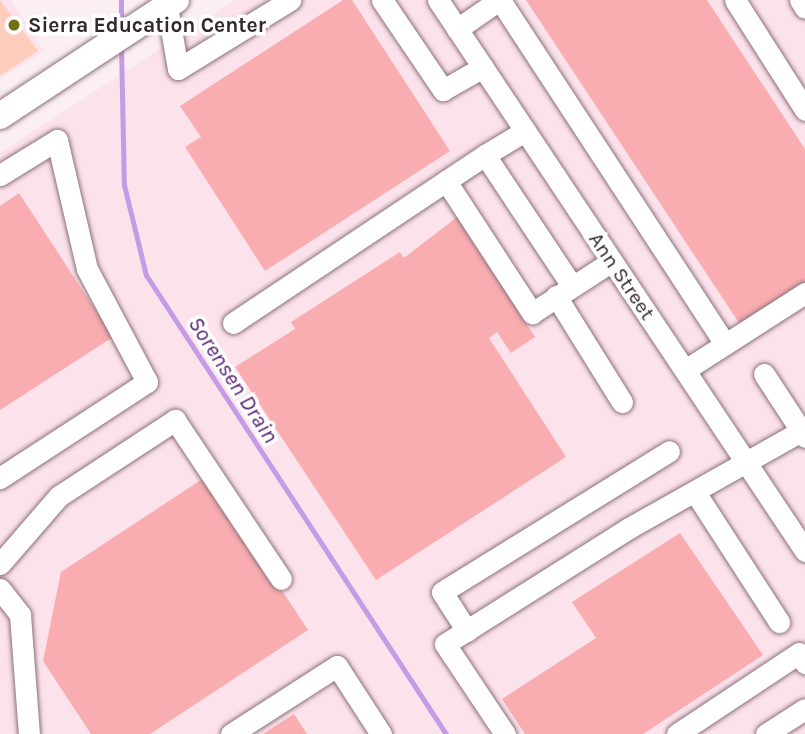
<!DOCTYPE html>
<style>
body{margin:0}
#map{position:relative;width:805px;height:734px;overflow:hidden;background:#fbeff3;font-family:Karla,sans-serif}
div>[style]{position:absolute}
.built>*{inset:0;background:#fbe2eb}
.green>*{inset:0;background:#fecdbc}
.stream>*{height:5px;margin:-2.5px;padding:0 2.5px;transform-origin:2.5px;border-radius:2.5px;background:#c49be4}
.building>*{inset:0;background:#f9adb0}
.roads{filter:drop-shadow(0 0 2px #8c707a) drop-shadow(0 0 2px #8c707a)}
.minor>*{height:21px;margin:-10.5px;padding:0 10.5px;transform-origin:10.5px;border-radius:10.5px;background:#fff}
.major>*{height:26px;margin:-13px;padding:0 13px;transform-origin:13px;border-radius:13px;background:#fff}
.dots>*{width:19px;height:19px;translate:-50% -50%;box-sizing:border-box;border:4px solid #fff;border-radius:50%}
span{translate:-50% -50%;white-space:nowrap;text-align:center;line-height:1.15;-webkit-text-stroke:7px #fff;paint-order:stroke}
.poi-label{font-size:21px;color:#33272b;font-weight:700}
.left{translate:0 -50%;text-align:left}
.street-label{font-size:21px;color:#33272b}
.water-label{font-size:23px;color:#592479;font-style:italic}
</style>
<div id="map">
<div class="built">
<i style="clip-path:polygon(0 0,11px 0,44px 51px,0 79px)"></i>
<i style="clip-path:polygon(235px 0,805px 0,805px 734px,0 734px,0 153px)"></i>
</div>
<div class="green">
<i style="clip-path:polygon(0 0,38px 51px,0 76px)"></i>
</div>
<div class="stream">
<i style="left:121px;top:0;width:25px;rotate:90deg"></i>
<i style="left:121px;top:46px;width:139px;rotate:88.8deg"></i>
<i style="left:124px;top:185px;width:93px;rotate:76.3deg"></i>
<i style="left:146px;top:275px;width:548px;rotate:56.83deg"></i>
</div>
<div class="building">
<i style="clip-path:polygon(343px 0,352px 0,450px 151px,265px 271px,185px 147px,201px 137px,180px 106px)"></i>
<i style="clip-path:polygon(526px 0,707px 0,805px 149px,805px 283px,741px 326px)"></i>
<i style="clip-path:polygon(19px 193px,113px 337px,0 410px,0 206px)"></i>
<i style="clip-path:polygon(457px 217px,535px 337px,511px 353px,497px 332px,489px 338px,566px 457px,376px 580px,235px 367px,295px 329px,291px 322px,400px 252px,404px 258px)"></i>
<i style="clip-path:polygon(207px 476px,308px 630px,150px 734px,91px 734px,43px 661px,61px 572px)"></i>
<i style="clip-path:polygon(680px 533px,763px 655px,643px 734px,525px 734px,502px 699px,596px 638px,572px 602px)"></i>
<i style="clip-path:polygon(294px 714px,307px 734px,263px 734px)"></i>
</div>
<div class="roads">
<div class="minor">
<i style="left:382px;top:0;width:109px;rotate:55.9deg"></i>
<i style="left:443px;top:90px;width:46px;rotate:-29.9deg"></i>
<i style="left:438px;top:0;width:662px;rotate:56.33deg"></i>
<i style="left:500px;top:0;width:411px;rotate:56.8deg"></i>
<i style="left:735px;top:0;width:130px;rotate:57.5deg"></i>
<i style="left:800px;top:0;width:9px;rotate:58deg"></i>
<i style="left:167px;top:6px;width:64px;rotate:80.1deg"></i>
<i style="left:178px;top:69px;width:132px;rotate:-31.6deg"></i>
<i style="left:457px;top:29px;width:51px;rotate:-34.6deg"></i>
<i style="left:485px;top:155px;width:47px;rotate:-31deg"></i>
<i style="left:0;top:175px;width:67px;rotate:-31.6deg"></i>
<i style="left:57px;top:140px;width:132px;rotate:76.9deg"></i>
<i style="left:87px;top:269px;width:128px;rotate:62deg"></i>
<i style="left:147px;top:382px;width:176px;rotate:146.9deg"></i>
<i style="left:446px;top:181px;width:47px;rotate:-33.7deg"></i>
<i style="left:485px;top:155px;width:157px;rotate:56.4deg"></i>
<i style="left:556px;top:296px;width:125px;rotate:58.1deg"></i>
<i style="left:233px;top:323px;width:256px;rotate:-33.7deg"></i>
<i style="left:446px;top:181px;width:158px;rotate:56.9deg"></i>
<i style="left:532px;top:313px;width:95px;rotate:-33deg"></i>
<i style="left:685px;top:370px;width:143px;rotate:-32.7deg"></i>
<i style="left:764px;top:374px;width:75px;rotate:56.9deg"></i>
<i style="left:695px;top:492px;width:155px;rotate:57.1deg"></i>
<i style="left:0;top:564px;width:90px;rotate:-49.1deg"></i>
<i style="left:59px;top:496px;width:139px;rotate:-33.2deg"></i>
<i style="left:175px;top:420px;width:191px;rotate:56.3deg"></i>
<i style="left:0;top:589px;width:33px;rotate:52deg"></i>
<i style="left:20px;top:615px;width:119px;rotate:85.7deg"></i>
<i style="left:467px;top:631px;width:46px;rotate:-122.7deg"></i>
<i style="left:442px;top:592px;width:267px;rotate:-31.8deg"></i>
<i style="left:231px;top:734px;width:126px;rotate:-32.7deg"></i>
<i style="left:337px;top:666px;width:81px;rotate:57.1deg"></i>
<i style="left:505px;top:734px;width:108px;rotate:-123.7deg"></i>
<i style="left:445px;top:644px;width:218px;rotate:-32.2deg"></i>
<i style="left:629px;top:528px;width:197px;rotate:-29.4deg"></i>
<i style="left:677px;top:734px;width:146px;rotate:-33.6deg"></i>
<i style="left:799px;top:653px;width:12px;rotate:59deg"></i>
<i style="left:766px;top:734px;width:46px;rotate:-32.7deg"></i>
</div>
<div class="major">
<i style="left:0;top:116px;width:211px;rotate:-33.4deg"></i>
</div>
</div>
<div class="dots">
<i style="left:14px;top:25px;background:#736f10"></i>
</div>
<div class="poi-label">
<span class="left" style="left:28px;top:25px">Sierra Education Center</span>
</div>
<div class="street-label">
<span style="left:622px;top:276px;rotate:56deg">Ann Street</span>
</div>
<div class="water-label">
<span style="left:233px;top:380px;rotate:57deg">Sorensen Drain</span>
</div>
</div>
